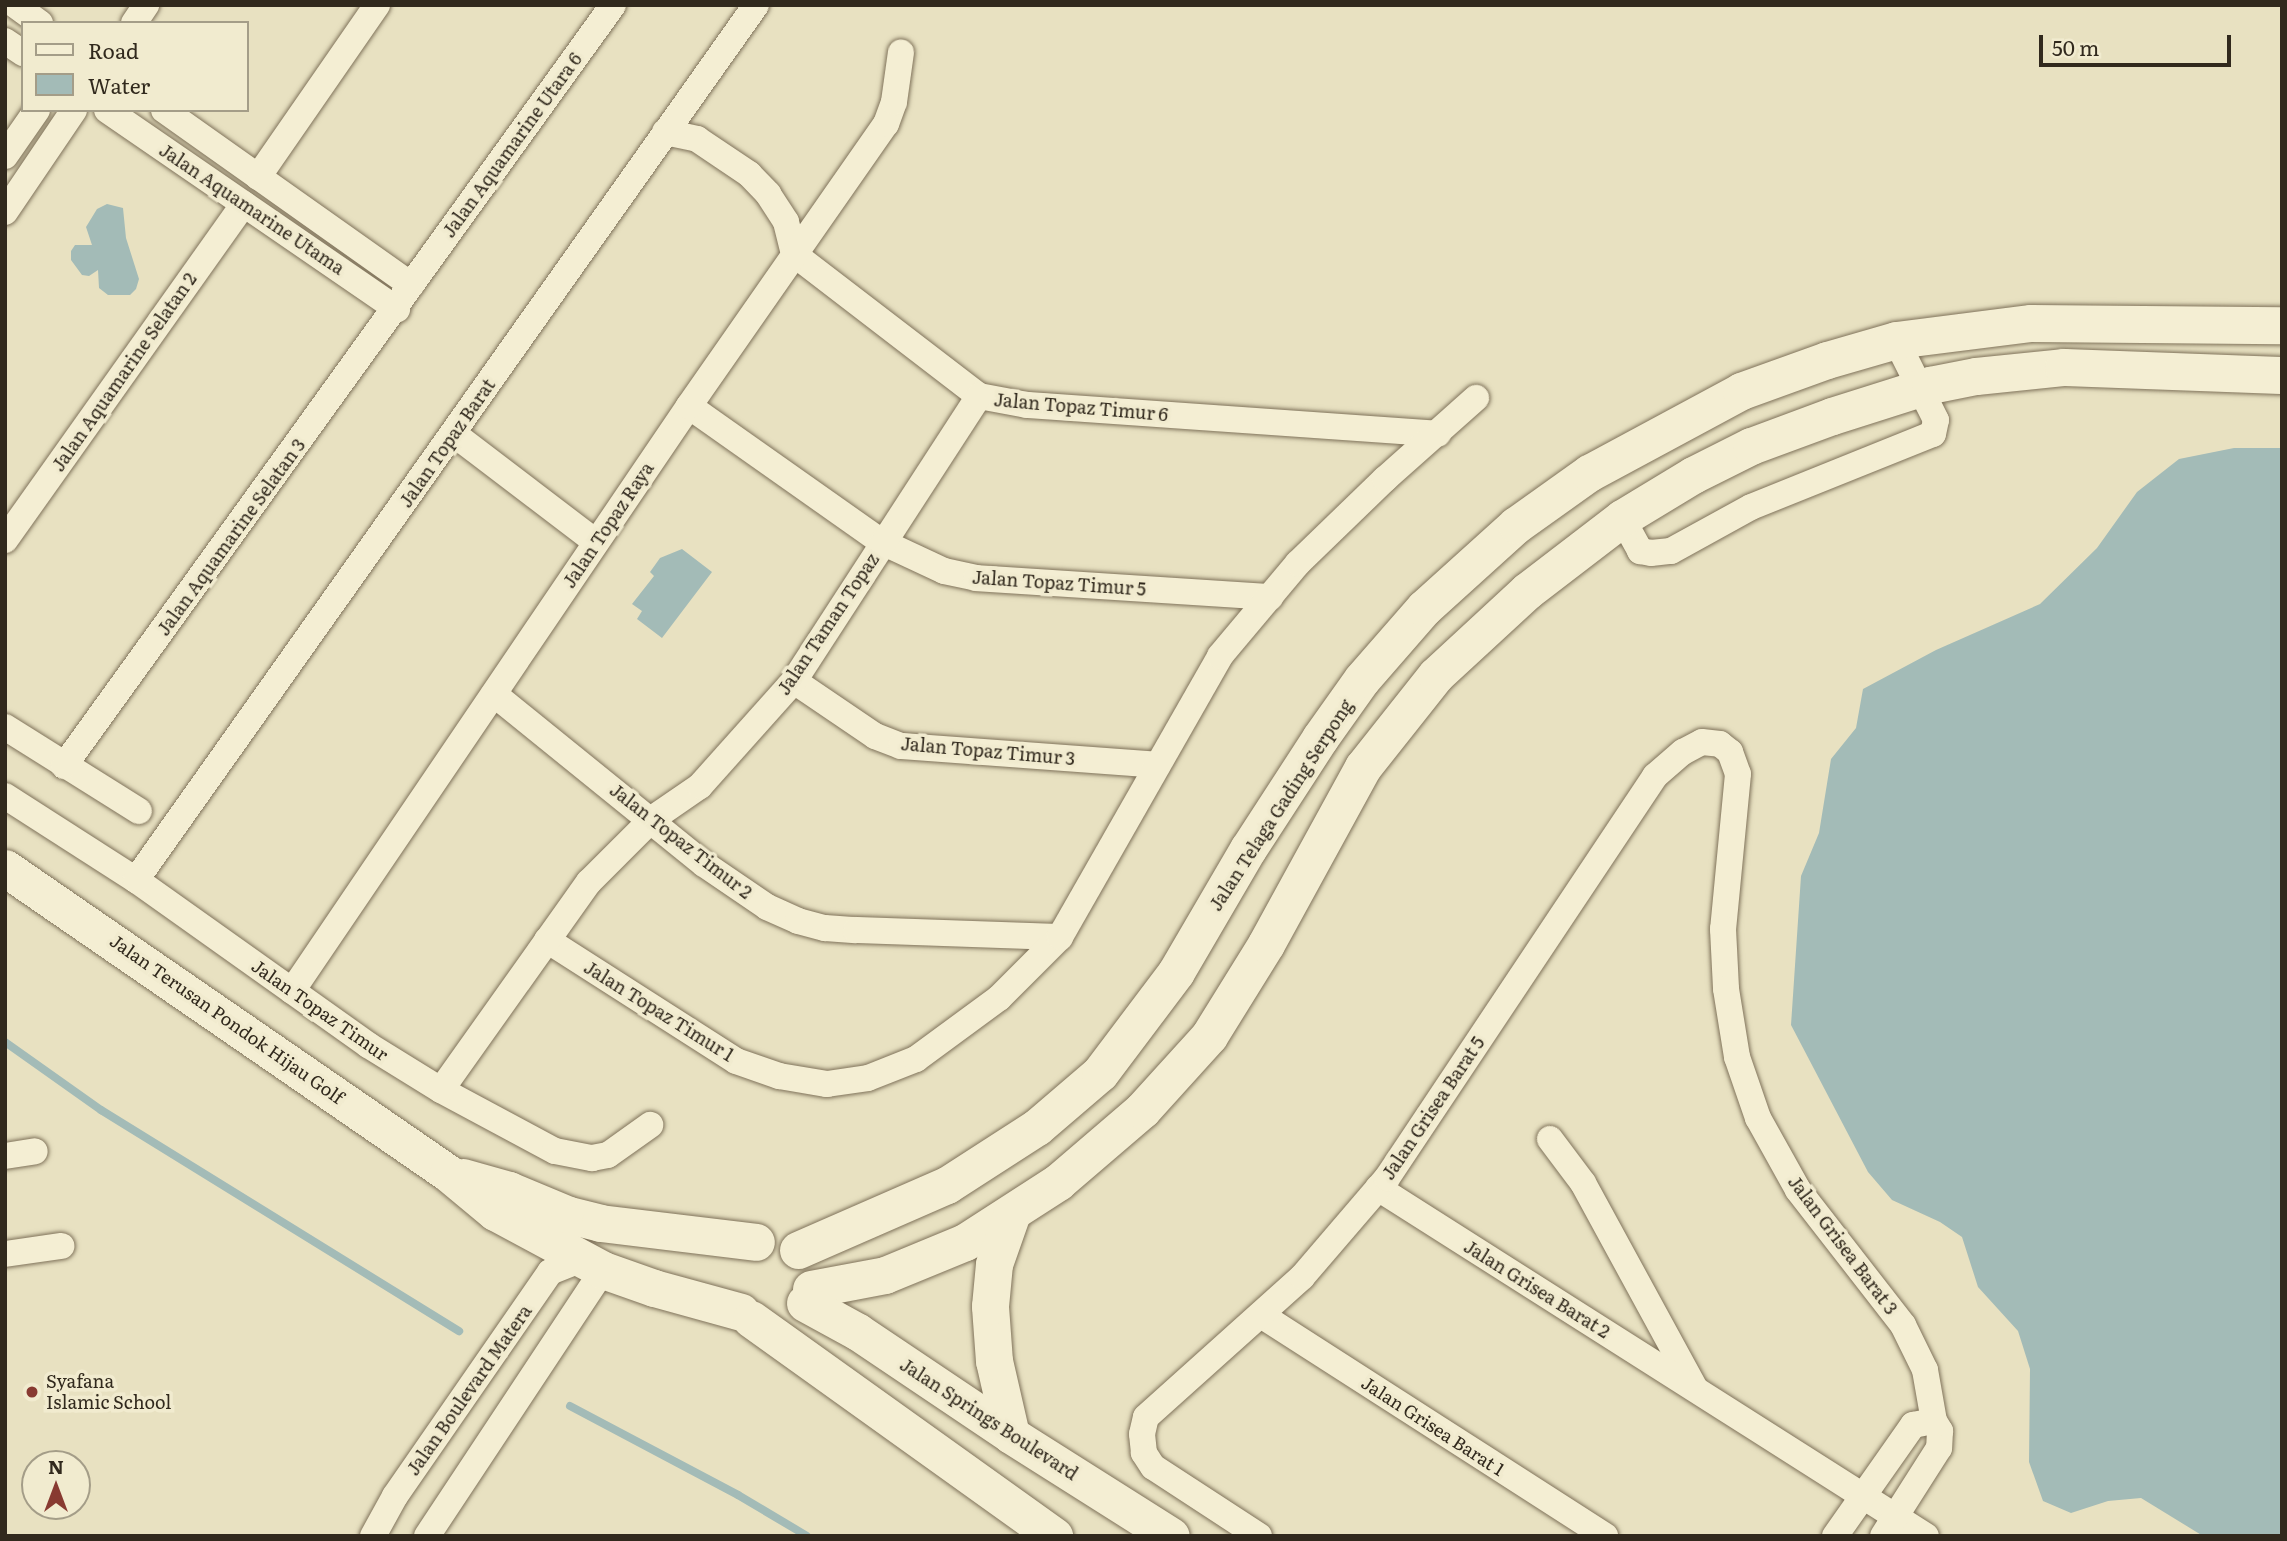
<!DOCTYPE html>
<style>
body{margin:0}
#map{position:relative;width:2287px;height:1541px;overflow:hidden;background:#e8e1c1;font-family:Literata,serif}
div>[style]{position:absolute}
.water>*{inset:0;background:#a3bbb7}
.stream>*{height:8px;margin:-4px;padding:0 4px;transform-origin:4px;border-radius:4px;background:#a3bbb7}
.roads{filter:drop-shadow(0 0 2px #7f725a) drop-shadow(0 0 2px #7f725a)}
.street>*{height:26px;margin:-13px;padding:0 13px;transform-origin:13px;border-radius:13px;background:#f4eed3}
.secondary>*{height:37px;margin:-18.5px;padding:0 18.5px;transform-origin:18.5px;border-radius:18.5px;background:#f4eed3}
.dots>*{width:19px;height:19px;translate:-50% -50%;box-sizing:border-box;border:4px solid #f1ebcf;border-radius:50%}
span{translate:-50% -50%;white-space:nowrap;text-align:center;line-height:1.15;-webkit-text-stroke:7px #f1ebcf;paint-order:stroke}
.street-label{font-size:18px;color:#31291d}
.poi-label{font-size:18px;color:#31291d}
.left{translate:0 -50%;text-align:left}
.frame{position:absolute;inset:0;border:7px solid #31291d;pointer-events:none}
.legend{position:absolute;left:21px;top:21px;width:228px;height:91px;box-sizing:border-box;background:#f1ebcf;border:2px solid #a49d88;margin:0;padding:9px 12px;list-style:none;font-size:21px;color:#31291d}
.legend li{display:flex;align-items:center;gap:14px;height:35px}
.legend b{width:35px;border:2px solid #a49d88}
.north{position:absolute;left:21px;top:1450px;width:70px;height:70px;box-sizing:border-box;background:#f1ebcf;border:2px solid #a49d88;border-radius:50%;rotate:0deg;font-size:19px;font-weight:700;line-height:28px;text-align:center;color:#31291d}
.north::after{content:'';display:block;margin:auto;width:24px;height:32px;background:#883a31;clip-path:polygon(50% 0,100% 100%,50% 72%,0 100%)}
.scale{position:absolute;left:2039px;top:35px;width:192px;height:32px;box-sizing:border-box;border:4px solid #31291d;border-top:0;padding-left:9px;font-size:21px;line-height:24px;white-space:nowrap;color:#31291d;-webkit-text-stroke:5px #f1ebcf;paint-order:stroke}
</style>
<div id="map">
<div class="water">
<i style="clip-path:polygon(107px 204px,123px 208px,126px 238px,139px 279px,136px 289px,130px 295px,108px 295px,99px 288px,98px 270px,89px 276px,82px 275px,71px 260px,71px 251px,75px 245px,92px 245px,86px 227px,97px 209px)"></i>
<i style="clip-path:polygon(2234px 448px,2282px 448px,2281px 1536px,2203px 1536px,2141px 1498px,2108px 1501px,2071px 1513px,2043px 1501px,2029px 1462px,2030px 1369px,2018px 1331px,1978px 1287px,1962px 1237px,1940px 1222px,1892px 1200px,1868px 1172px,1791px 1025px,1801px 876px,1819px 833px,1831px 759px,1856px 728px,1863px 689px,1936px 650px,2040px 604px,2097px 548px,2137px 492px,2179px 459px)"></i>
<i style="clip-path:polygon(682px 549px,712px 572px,662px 638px,637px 619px,642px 611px,632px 604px,654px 576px,650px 572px,660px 558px)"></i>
</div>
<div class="stream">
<i style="left:5px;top:1042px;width:118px;rotate:35.3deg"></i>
<i style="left:101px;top:1110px;width:421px;rotate:31.7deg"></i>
<i style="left:570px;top:1406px;width:190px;rotate:27.9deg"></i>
<i style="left:738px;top:1495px;width:80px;rotate:30.7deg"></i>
</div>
<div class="roads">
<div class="street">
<i style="left:15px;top:5px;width:31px;rotate:36deg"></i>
<i style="left:134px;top:23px;width:22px;rotate:-56deg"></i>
<i style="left:5px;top:41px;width:22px;rotate:34deg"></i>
<i style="left:107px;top:110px;width:352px;rotate:34.5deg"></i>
<i style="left:164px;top:110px;width:303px;rotate:35.3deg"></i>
<i style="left:665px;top:132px;width:33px;rotate:12deg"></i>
<i style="left:697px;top:139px;width:63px;rotate:33.9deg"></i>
<i style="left:749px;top:174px;width:28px;rotate:46deg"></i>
<i style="left:768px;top:194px;width:33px;rotate:57deg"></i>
<i style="left:786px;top:222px;width:33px;rotate:76deg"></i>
<i style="left:794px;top:254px;width:233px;rotate:37.5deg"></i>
<i style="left:979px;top:396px;width:49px;rotate:10.6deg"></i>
<i style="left:1027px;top:405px;width:412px;rotate:4deg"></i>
<i style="left:5px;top:156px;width:56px;rotate:-55.2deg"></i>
<i style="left:258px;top:177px;width:209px;rotate:-55.3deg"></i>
<i style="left:5px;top:212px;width:123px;rotate:-55.9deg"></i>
<i style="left:689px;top:406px;width:236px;rotate:35.2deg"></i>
<i style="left:882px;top:542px;width:68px;rotate:25.1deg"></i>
<i style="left:944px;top:571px;width:33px;rotate:12deg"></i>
<i style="left:976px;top:578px;width:295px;rotate:3.7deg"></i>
<i style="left:454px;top:434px;width:178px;rotate:37.3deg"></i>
<i style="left:1622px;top:518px;width:38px;rotate:61deg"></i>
<i style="left:1640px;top:551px;width:11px;rotate:10deg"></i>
<i style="left:1651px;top:553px;width:20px;rotate:-6deg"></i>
<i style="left:1671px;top:551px;width:91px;rotate:-28.8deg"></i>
<i style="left:1751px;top:507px;width:196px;rotate:-21.9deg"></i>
<i style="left:1933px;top:434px;width:14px;rotate:-78deg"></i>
<i style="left:1936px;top:420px;width:89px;rotate:-116.6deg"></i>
<i style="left:5px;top:540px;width:412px;rotate:-54.6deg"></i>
<i style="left:794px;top:681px;width:98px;rotate:34.2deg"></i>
<i style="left:875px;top:736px;width:28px;rotate:21deg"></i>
<i style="left:901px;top:746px;width:257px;rotate:4.2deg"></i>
<i style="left:494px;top:694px;width:270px;rotate:39deg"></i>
<i style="left:704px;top:864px;width:76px;rotate:34.3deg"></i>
<i style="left:767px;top:907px;width:34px;rotate:24deg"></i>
<i style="left:798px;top:921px;width:28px;rotate:15deg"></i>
<i style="left:825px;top:928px;width:31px;rotate:4deg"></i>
<i style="left:856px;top:930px;width:204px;rotate:2deg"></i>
<i style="left:5px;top:727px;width:158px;rotate:32.1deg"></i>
<i style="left:64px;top:766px;width:938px;rotate:-54.19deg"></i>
<i style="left:5px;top:796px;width:156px;rotate:32.7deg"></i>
<i style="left:136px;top:880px;width:285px;rotate:35.4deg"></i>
<i style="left:368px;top:1045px;width:86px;rotate:31.7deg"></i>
<i style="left:441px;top:1090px;width:129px;rotate:28.2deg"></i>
<i style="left:555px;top:1151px;width:38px;rotate:11deg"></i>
<i style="left:592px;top:1158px;width:16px;rotate:-11deg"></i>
<i style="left:608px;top:1155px;width:52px;rotate:-35.5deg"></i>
<i style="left:136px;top:880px;width:1072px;rotate:-54.68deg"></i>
<i style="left:547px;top:940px;width:224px;rotate:32.6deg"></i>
<i style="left:736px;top:1061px;width:46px;rotate:19.2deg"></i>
<i style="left:779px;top:1076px;width:49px;rotate:9.5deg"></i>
<i style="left:827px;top:1084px;width:41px;rotate:-8.3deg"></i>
<i style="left:868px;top:1078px;width:52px;rotate:-21.6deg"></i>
<i style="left:916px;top:1059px;width:103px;rotate:-36.3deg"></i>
<i style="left:999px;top:998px;width:86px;rotate:-45deg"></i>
<i style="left:1060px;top:937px;width:323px;rotate:-60.3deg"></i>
<i style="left:1220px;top:656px;width:121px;rotate:-50deg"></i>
<i style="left:1298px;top:563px;width:121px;rotate:-44deg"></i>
<i style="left:1385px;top:479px;width:122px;rotate:-41.7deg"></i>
<i style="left:292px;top:991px;width:707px;rotate:-55.84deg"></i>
<i style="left:689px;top:406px;width:344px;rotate:-55.1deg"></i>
<i style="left:886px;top:124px;width:23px;rotate:-70deg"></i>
<i style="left:894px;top:102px;width:50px;rotate:-82deg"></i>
<i style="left:441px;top:1090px;width:255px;rotate:-54.6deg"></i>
<i style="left:589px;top:882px;width:89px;rotate:-45deg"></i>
<i style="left:652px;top:819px;width:58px;rotate:-34.5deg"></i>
<i style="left:700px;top:786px;width:141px;rotate:-48.2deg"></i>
<i style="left:794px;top:681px;width:340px;rotate:-57deg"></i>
<i style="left:1550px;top:1139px;width:55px;rotate:53.1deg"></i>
<i style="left:1583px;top:1183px;width:234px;rotate:61.4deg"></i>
<i style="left:5px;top:1156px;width:30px;rotate:-9deg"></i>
<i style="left:1378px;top:1188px;width:649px;rotate:32.42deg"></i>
<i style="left:5px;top:1254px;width:57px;rotate:-8.1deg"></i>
<i style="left:1261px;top:1315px;width:409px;rotate:32.7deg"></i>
<i style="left:373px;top:1536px;width:46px;rotate:-61.2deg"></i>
<i style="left:395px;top:1496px;width:272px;rotate:-55.3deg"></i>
<i style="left:550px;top:1272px;width:31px;rotate:-22deg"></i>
<i style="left:427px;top:1536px;width:319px;rotate:-56.5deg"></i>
<i style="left:1259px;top:1536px;width:126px;rotate:-146.9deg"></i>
<i style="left:1153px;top:1467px;width:17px;rotate:-123deg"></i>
<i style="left:1144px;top:1453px;width:19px;rotate:-96deg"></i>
<i style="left:1142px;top:1434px;width:17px;rotate:-77deg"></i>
<i style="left:1146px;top:1417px;width:210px;rotate:-41.9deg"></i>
<i style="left:1302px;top:1277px;width:130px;rotate:-49.4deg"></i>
<i style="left:1387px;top:1178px;width:483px;rotate:-56.3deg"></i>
<i style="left:1655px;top:776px;width:37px;rotate:-41deg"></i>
<i style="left:1683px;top:752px;width:21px;rotate:-28deg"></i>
<i style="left:1702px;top:742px;width:18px;rotate:6deg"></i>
<i style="left:1720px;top:744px;width:13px;rotate:39deg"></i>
<i style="left:1730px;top:752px;width:23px;rotate:70deg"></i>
<i style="left:1738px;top:774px;width:156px;rotate:95.5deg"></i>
<i style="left:1723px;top:929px;width:60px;rotate:87.1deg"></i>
<i style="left:1726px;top:989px;width:69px;rotate:80.8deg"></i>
<i style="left:1737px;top:1057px;width:65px;rotate:71deg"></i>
<i style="left:1758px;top:1118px;width:82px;rotate:60.9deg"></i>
<i style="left:1798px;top:1190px;width:171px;rotate:52.1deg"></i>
<i style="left:1903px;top:1325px;width:50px;rotate:63.9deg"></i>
<i style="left:1925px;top:1370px;width:52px;rotate:80deg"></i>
<i style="left:1934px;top:1421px;width:12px;rotate:59deg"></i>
<i style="left:1940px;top:1431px;width:17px;rotate:93deg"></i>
<i style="left:1939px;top:1448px;width:104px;rotate:122.5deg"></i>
<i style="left:1835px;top:1536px;width:136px;rotate:-54.9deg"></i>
<i style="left:1913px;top:1425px;width:21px;rotate:-11deg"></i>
</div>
<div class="secondary">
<i style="left:5px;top:868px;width:538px;rotate:34.55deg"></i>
<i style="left:448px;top:1173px;width:61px;rotate:39.7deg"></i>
<i style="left:495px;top:1212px;width:123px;rotate:28.2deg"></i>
<i style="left:603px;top:1270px;width:54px;rotate:19.4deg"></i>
<i style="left:654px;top:1288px;width:90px;rotate:15.4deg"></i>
<i style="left:463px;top:1177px;width:48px;rotate:15.8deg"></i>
<i style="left:509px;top:1190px;width:65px;rotate:22.6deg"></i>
<i style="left:569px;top:1215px;width:32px;rotate:14deg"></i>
<i style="left:600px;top:1223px;width:157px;rotate:6.9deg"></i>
<i style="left:798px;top:1250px;width:163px;rotate:-23.6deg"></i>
<i style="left:947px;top:1185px;width:107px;rotate:-32.8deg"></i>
<i style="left:1037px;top:1127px;width:83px;rotate:-40.6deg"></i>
<i style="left:1100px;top:1073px;width:126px;rotate:-53deg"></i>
<i style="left:1176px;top:972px;width:143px;rotate:-59.7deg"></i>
<i style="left:1248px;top:849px;width:132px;rotate:-57deg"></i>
<i style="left:1320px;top:738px;width:72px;rotate:-54.6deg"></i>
<i style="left:1362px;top:679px;width:94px;rotate:-48.9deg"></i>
<i style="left:1424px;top:608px;width:124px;rotate:-42.1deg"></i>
<i style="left:1516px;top:525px;width:90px;rotate:-35.5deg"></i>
<i style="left:1589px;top:473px;width:173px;rotate:-28.3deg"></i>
<i style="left:1741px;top:391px;width:91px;rotate:-19.8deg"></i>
<i style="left:1827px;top:360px;width:72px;rotate:-16.2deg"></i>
<i style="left:1896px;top:340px;width:136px;rotate:-7.2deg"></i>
<i style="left:2031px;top:323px;width:251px;rotate:0.5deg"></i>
<i style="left:811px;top:1289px;width:75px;rotate:-10.7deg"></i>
<i style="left:885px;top:1275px;width:87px;rotate:-22.4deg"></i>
<i style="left:965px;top:1242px;width:111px;rotate:-32.8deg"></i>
<i style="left:1058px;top:1182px;width:111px;rotate:-40.6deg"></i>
<i style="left:1142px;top:1110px;width:100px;rotate:-47.8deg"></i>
<i style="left:1209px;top:1036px;width:108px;rotate:-58.2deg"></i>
<i style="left:1266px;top:944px;width:202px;rotate:-61.3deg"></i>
<i style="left:1363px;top:767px;width:117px;rotate:-51.6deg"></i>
<i style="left:1436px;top:675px;width:124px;rotate:-42.7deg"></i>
<i style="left:1527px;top:591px;width:120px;rotate:-37.5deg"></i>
<i style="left:1622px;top:518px;width:83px;rotate:-31.2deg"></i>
<i style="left:1693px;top:475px;width:65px;rotate:-26.6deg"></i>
<i style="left:1751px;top:446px;width:86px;rotate:-20.3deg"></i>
<i style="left:1832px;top:416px;width:103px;rotate:-17.6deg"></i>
<i style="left:1930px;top:385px;width:47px;rotate:-11.1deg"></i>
<i style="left:1976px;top:376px;width:87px;rotate:-5.9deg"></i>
<i style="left:2063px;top:367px;width:219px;rotate:2.1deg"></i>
<i style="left:805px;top:1303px;width:60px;rotate:28.7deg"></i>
<i style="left:858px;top:1332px;width:184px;rotate:33.9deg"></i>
<i style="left:1011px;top:1435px;width:189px;rotate:32.3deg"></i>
<i style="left:751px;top:1319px;width:373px;rotate:35.6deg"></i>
<i style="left:1011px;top:1435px;width:76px;rotate:-102.9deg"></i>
<i style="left:994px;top:1361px;width:55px;rotate:-94.2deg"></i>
<i style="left:990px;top:1306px;width:42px;rotate:-84.6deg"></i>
<i style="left:994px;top:1264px;width:54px;rotate:-70.6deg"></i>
</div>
</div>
<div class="dots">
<i style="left:32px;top:1392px;background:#883a31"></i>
</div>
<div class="street-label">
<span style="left:512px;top:145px;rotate:-54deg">Jalan Aquamarine Utara 6</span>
<span style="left:252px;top:209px;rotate:34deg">Jalan Aquamarine Utama</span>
<span style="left:124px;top:372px;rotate:-55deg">Jalan Aquamarine Selatan 2</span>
<span style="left:1081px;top:407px;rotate:5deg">Jalan Topaz Timur 6</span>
<span style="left:447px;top:443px;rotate:-55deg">Jalan Topaz Barat</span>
<span style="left:608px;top:525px;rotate:-56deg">Jalan Topaz Raya</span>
<span style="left:231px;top:537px;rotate:-54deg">Jalan Aquamarine Selatan 3</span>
<span style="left:1059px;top:583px;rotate:4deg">Jalan Topaz Timur 5</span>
<span style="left:828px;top:624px;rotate:-56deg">Jalan Taman Topaz</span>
<span style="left:988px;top:751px;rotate:5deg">Jalan Topaz Timur 3</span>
<span style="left:1281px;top:805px;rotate:-57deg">Jalan Telaga Gading Serpong</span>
<span style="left:681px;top:841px;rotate:38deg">Jalan Topaz Timur 2</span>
<span style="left:320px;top:1010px;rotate:35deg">Jalan Topaz Timur</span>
<span style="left:659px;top:1011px;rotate:32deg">Jalan Topaz Timur 1</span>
<span style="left:227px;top:1019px;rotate:35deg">Jalan Terusan Pondok Hijau Golf</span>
<span style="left:1433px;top:1108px;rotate:-56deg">Jalan Grisea Barat 5</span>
<span style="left:1843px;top:1245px;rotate:53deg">Jalan Grisea Barat 3</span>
<span style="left:1537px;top:1289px;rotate:32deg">Jalan Grisea Barat 2</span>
<span style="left:469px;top:1390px;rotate:-55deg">Jalan Boulevard Matera</span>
<span style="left:989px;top:1419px;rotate:33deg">Jalan Springs Boulevard</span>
<span style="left:1433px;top:1426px;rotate:33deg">Jalan Grisea Barat 1</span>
</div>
<div class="poi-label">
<span class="left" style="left:46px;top:1392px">Syafana<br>Islamic School</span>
</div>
<div class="frame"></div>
<ul class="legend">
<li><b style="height:9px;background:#f4eed3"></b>Road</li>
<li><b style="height:19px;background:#a3bbb7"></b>Water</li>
</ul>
<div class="north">N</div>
<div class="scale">50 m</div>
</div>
